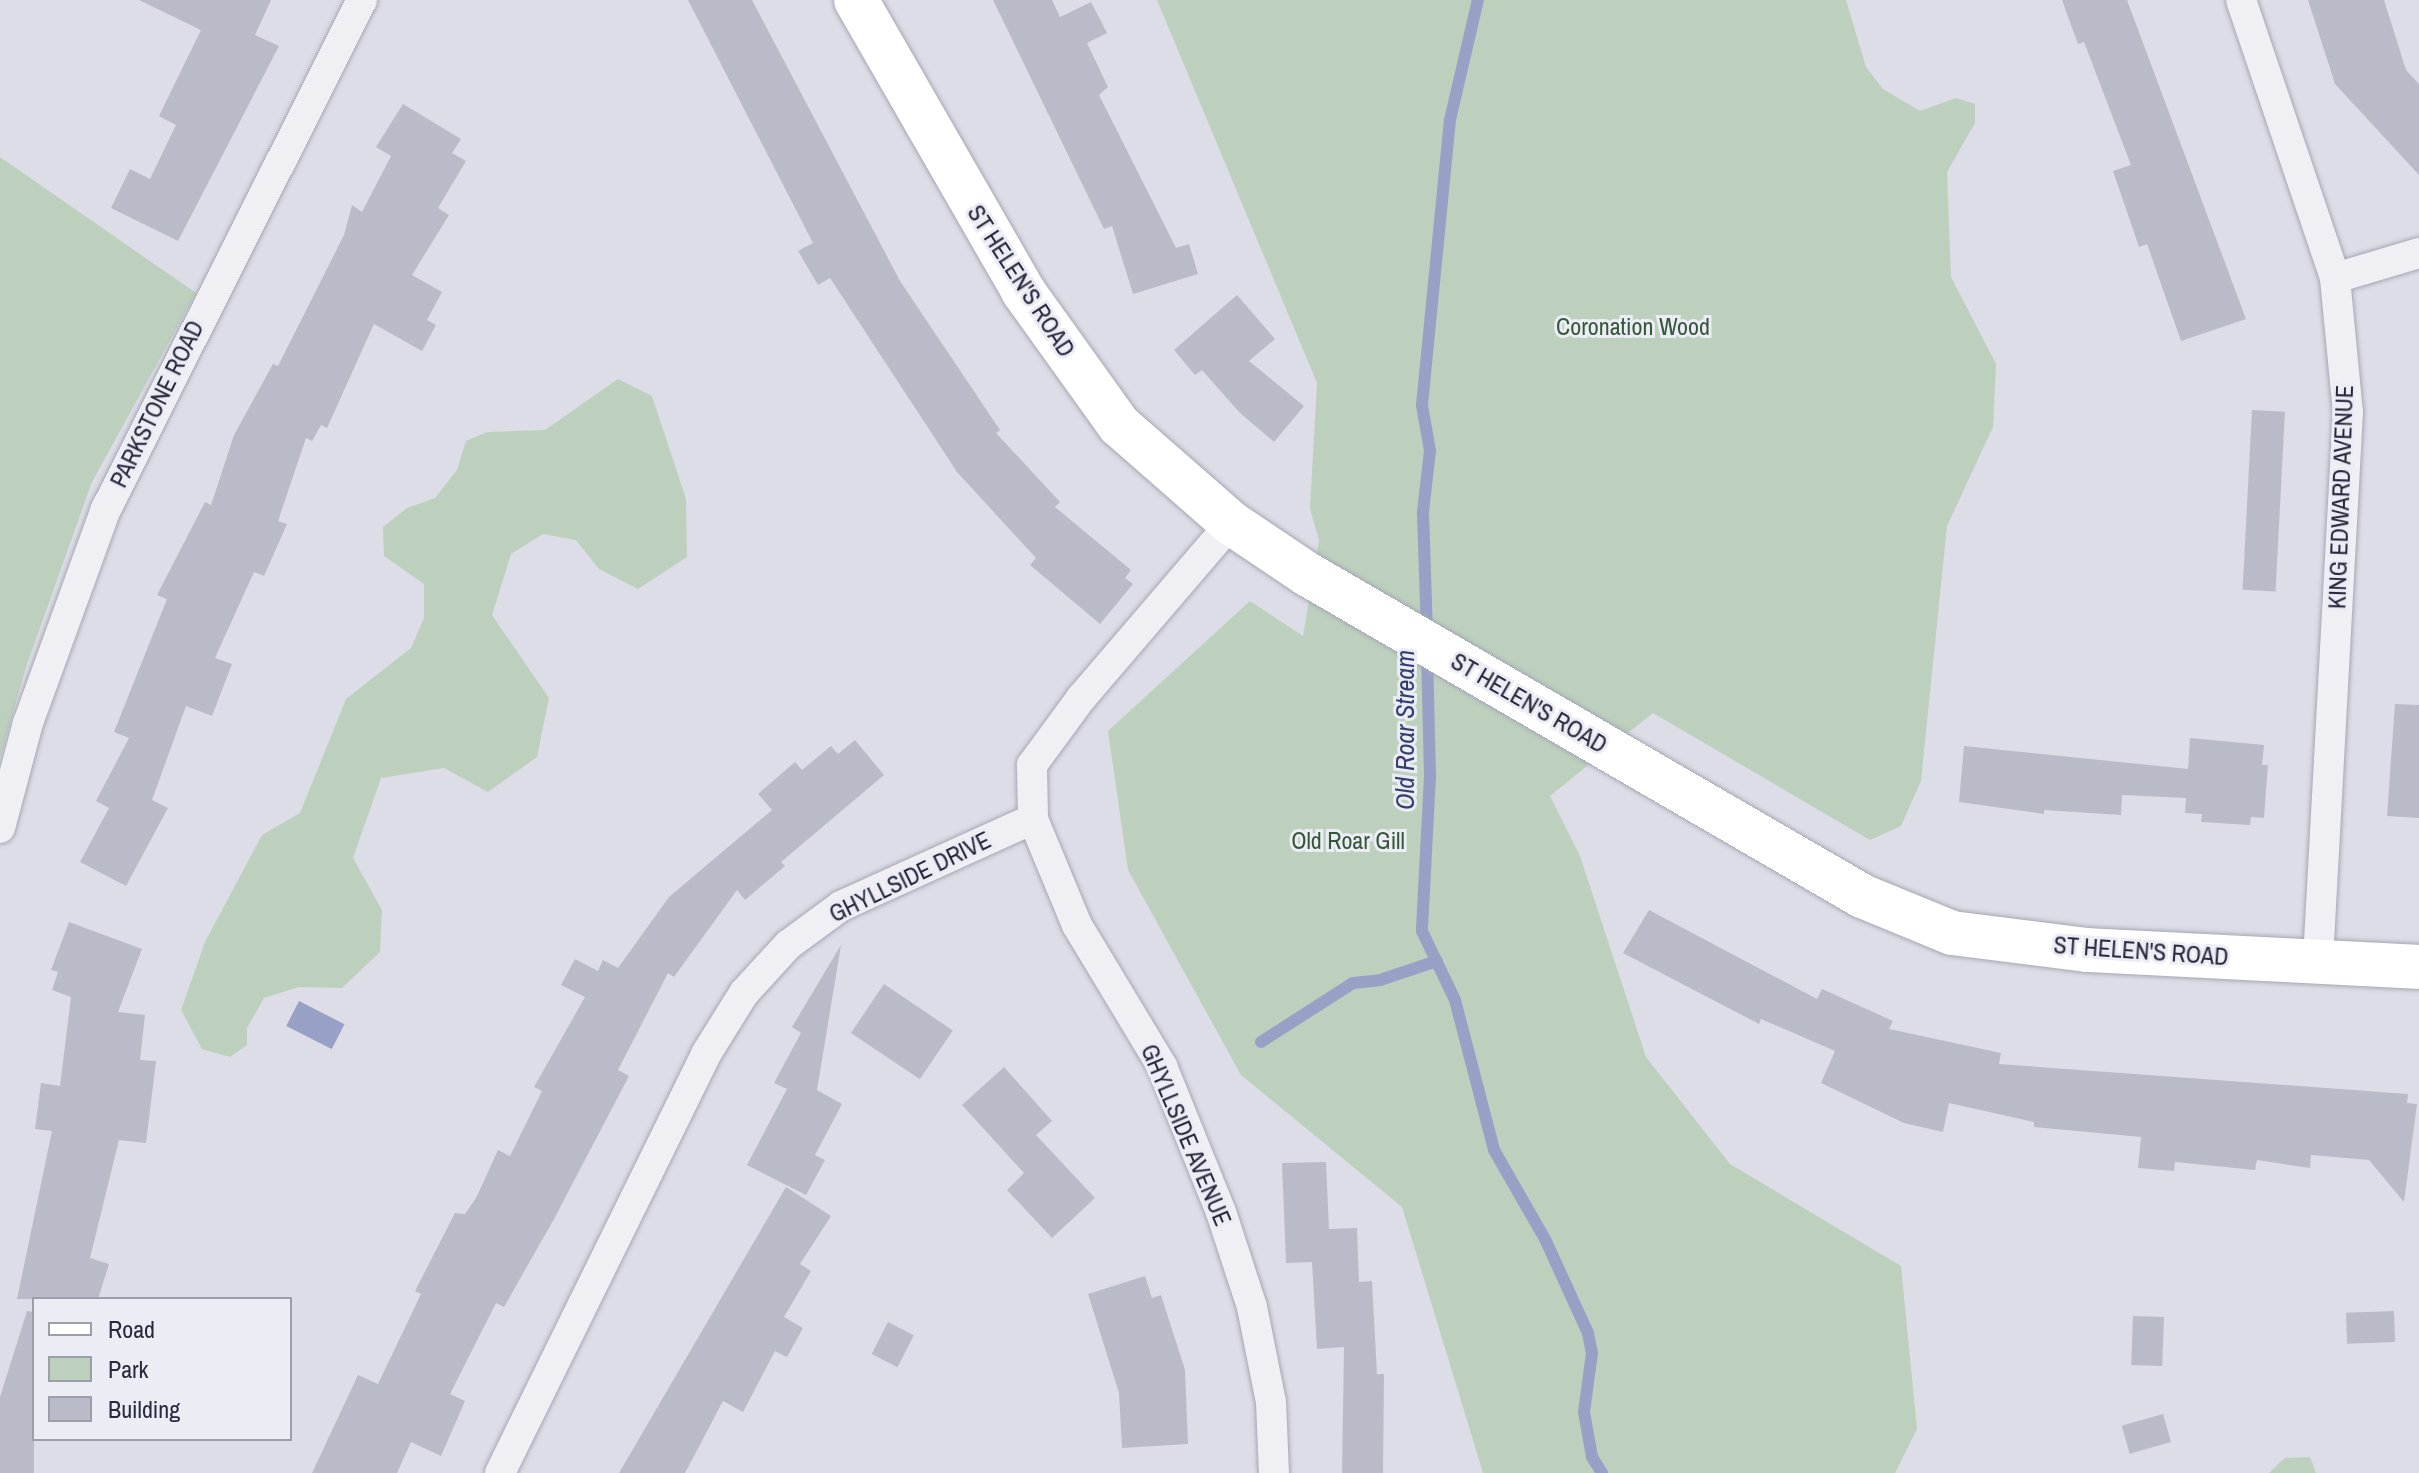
<!DOCTYPE html>
<style>
body{margin:0}
#map{position:relative;width:2419px;height:1473px;overflow:hidden;background:#dcdde6;font-family:"Archivo Narrow",sans-serif}
div>[style]{position:absolute}
.green>*{inset:0;background:#bdd0be}
.water>*{inset:0;background:#98a0c5;transform-origin:0 0}
.stream>*{height:12px;margin:-6px;padding:0 6px;transform-origin:6px;border-radius:6px;background:#98a0c5}
.building>*{inset:0;background:#babbc8;transform-origin:0 0}
.roads{filter:drop-shadow(0 0 2px #a5a7b3) drop-shadow(0 0 2px #a5a7b3)}
.street>*{height:30px;margin:-15px;padding:0 15px;transform-origin:15px;border-radius:15px;background:#efeff4}
.primary>*{height:44px;margin:-22px;padding:0 22px;transform-origin:22px;border-radius:22px;background:#fff}
span{translate:-50% -50%;white-space:nowrap;text-align:center;line-height:1.15;-webkit-text-stroke:6px #ebecf4;paint-order:stroke}
.street-label{font-size:24px;color:#26283c}
.park-label{font-size:24px;color:#345738}
.water-label{font-size:26px;color:#323b6e;font-style:italic}
.legend{position:absolute;left:32px;top:1297px;width:260px;height:144px;box-sizing:border-box;background:#ebecf4;border:2px solid #9c9eaa;margin:0;padding:10px 14px;list-style:none;font-size:24px;color:#26283c}
.legend li{display:flex;align-items:center;gap:16px;height:40px}
.legend b{width:40px;border:2px solid #9c9eaa}
</style>
<div id="map">
<div class="green">
<i style="clip-path:polygon(1157px 0,1846px 0,1866px 67px,1883px 89px,1920px 111px,1956px 98px,1975px 104px,1975px 123px,1947px 172px,1951px 277px,1996px 364px,1993px 427px,1947px 526px,1921px 781px,1901px 826px,1870px 840px,1653px 713px,1550px 796px,1580px 856px,1646px 1057px,1730px 1164px,1901px 1266px,1917px 1429px,1895px 1473px,1483px 1473px,1402px 1207px,1241px 1075px,1128px 870px,1108px 731px,1250px 601px,1303px 636px,1319px 540px,1310px 509px,1317px 383px)"></i>
<i style="clip-path:polygon(0 157px,196px 293px,92px 482px,26px 667px,0 758px)"></i>
<i style="clip-path:polygon(618px 379px,652px 396px,686px 499px,687px 557px,638px 589px,599px 569px,576px 540px,543px 534px,511px 554px,492px 615px,549px 698px,537px 757px,488px 792px,444px 768px,381px 778px,353px 858px,382px 910px,380px 952px,342px 988px,299px 987px,264px 998px,247px 1028px,247px 1045px,230px 1057px,202px 1049px,181px 1010px,205px 942px,262px 835px,300px 813px,346px 699px,411px 648px,424px 618px,424px 584px,384px 556px,383px 527px,407px 508px,435px 498px,457px 470px,466px 441px,487px 432px,545px 430px)"></i>
<i style="clip-path:polygon(2310px 1457px,2316px 1473px,2269px 1473px,2285px 1458px)"></i>
</div>
<div class="water">
<i style="left:299px;top:1001px;width:51px;height:28px;rotate:27deg"></i>
</div>
<div class="stream">
<i style="left:1427px;top:634px;width:122px;rotate:-91.9deg"></i>
<i style="left:1423px;top:512px;width:61px;rotate:-83.5deg"></i>
<i style="left:1430px;top:451px;width:47px;rotate:-99.9deg"></i>
<i style="left:1422px;top:405px;width:286px;rotate:-84.4deg"></i>
<i style="left:1450px;top:120px;width:123px;rotate:-76.9deg"></i>
<i style="left:1427px;top:653px;width:123px;rotate:88.6deg"></i>
<i style="left:1430px;top:776px;width:155px;rotate:93deg"></i>
<i style="left:1422px;top:931px;width:76px;rotate:64.4deg"></i>
<i style="left:1455px;top:1000px;width:155px;rotate:75.4deg"></i>
<i style="left:1494px;top:1150px;width:103px;rotate:60.2deg"></i>
<i style="left:1545px;top:1239px;width:103px;rotate:65.4deg"></i>
<i style="left:1588px;top:1333px;width:20px;rotate:79deg"></i>
<i style="left:1592px;top:1353px;width:60px;rotate:97.7deg"></i>
<i style="left:1584px;top:1412px;width:46px;rotate:79.9deg"></i>
<i style="left:1592px;top:1457px;width:19px;rotate:58deg"></i>
<i style="left:1261px;top:1042px;width:109px;rotate:-32.7deg"></i>
<i style="left:1353px;top:983px;width:27px;rotate:-6deg"></i>
<i style="left:1380px;top:980px;width:60px;rotate:-18.4deg"></i>
</div>
<div class="building">
<i style="clip-path:polygon(139px 0,271px 0,255px 35px,279px 46px,178px 241px,111px 208px,130px 169px,150px 179px,176px 125px,159px 116px,201px 30px)"></i>
<i style="clip-path:polygon(688px 0,752px 0,900px 281px,1000px 430px,996px 433px,1060px 502px,1055px 507px,1131px 570px,1125px 578px,1133px 584px,1100px 624px,1030px 565px,1036px 558px,957px 472px,830px 278px,818px 285px,798px 251px,813px 243px)"></i>
<i style="clip-path:polygon(993px 0,1052px 0,1060px 17px,1091px 2px,1107px 33px,1087px 43px,1108px 87px,1099px 95px,1176px 248px,1189px 244px,1198px 274px,1133px 294px,1112px 226px,1104px 229px)"></i>
<i style="clip-path:polygon(2062px 0,2127px 0,2246px 319px,2181px 341px,2147px 244px,2139px 247px,2113px 171px,2131px 165px,2084px 42px,2078px 44px)"></i>
<i style="clip-path:polygon(2308px 0,2384px 0,2406px 70px,2419px 84px,2419px 175px,2335px 84px)"></i>
<i style="clip-path:polygon(403px 104px,461px 139px,452px 153px,466px 161px,438px 208px,449px 215px,412px 275px,442px 292px,427px 320px,436px 325px,422px 351px,374px 324px,327px 428px,321px 425px,312px 441px,306px 438px,278px 521px,287px 524px,264px 576px,254px 572px,215px 658px,232px 664px,212px 716px,186px 706px,152px 800px,168px 808px,126px 886px,80px 862px,109px 808px,96px 801px,129px 738px,114px 732px,167px 599px,157px 595px,205px 502px,211px 505px,234px 435px,273px 364px,278px 366px,344px 235px,352px 205px,362px 212px,391px 156px,376px 147px)"></i>
<i style="clip-path:polygon(1237px 295px,1275px 339px,1249px 361px,1304px 406px,1274px 442px,1239px 412px,1202px 370px,1195px 375px,1174px 350px)"></i>
<i style="left:2252px;top:410px;width:33px;height:180px;rotate:3deg"></i>
<i style="clip-path:polygon(2395px 704px,2419px 705px,2419px 818px,2387px 816px)"></i>
<i style="clip-path:polygon(2190px 738px,2264px 745px,2262px 765px,2268px 765px,2264px 818px,2251px 817px,2250px 825px,2201px 822px,2202px 814px,2185px 813px,2186px 798px,2122px 795px,2121px 815px,2044px 810px,2044px 814px,1959px 802px,1964px 746px,2188px 769px)"></i>
<i style="clip-path:polygon(855px 740px,884px 775px,781px 862px,785px 866px,745px 900px,737px 890px,674px 977px,668px 973px,618px 1070px,629px 1076px,554px 1219px,504px 1307px,496px 1303px,450px 1394px,465px 1401px,441px 1456px,411px 1442px,397px 1473px,312px 1473px,358px 1375px,378px 1384px,421px 1294px,415px 1291px,455px 1213px,465px 1214px,476px 1198px,498px 1150px,510px 1156px,542px 1091px,534px 1087px,585px 997px,561px 985px,575px 959px,598px 971px,603px 960px,618px 968px,669px 897px,772px 810px,758px 794px,795px 762px,802px 770px,831px 746px,838px 754px)"></i>
<i style="clip-path:polygon(1649px 910px,1817px 999px,1822px 989px,1893px 1021px,1889px 1029px,2001px 1053px,1999px 1064px,2408px 1094px,2407px 1103px,2417px 1104px,2404px 1202px,2369px 1160px,2311px 1155px,2310px 1168px,2257px 1160px,2255px 1170px,2175px 1162px,2174px 1171px,2138px 1168px,2141px 1137px,2034px 1127px,2034px 1122px,1949px 1103px,1943px 1132px,1904px 1123px,1821px 1083px,1835px 1051px,1761px 1019px,1759px 1024px,1623px 953px)"></i>
<i style="clip-path:polygon(69px 922px,142px 949px,118px 1012px,145px 1015px,140px 1060px,156px 1061px,146px 1143px,119px 1140px,90px 1258px,109px 1264px,98px 1299px,17px 1299px,52px 1131px,35px 1129px,41px 1083px,60px 1086px,71px 997px,52px 990px,58px 972px,51px 970px)"></i>
<i style="clip-path:polygon(841px 945px,817px 1090px,842px 1104px,815px 1155px,825px 1160px,806px 1195px,747px 1165px,787px 1089px,774px 1083px,801px 1033px,792px 1027px)"></i>
<i style="left:884px;top:984px;width:83px;height:59px;rotate:34deg"></i>
<i style="clip-path:polygon(1004px 1067px,1052px 1121px,1036px 1135px,1095px 1198px,1052px 1238px,1007px 1190px,1024px 1173px,962px 1105px)"></i>
<i style="clip-path:polygon(1326px 1162px,1329px 1229px,1357px 1228px,1359px 1282px,1372px 1281px,1377px 1374px,1384px 1374px,1383px 1473px,1342px 1473px,1344px 1347px,1317px 1349px,1312px 1262px,1286px 1263px,1282px 1163px)"></i>
<i style="clip-path:polygon(786px 1187px,831px 1216px,800px 1264px,811px 1271px,784px 1317px,803px 1328px,787px 1357px,775px 1351px,743px 1412px,723px 1401px,685px 1473px,619px 1473px)"></i>
<i style="clip-path:polygon(1145px 1276px,1152px 1298px,1161px 1295px,1185px 1370px,1188px 1444px,1122px 1448px,1119px 1393px,1088px 1294px)"></i>
<i style="clip-path:polygon(27px 1311px,34px 1312px,34px 1473px,0 1473px,0 1397px)"></i>
<i style="left:2394px;top:1311px;width:31px;height:48px;rotate:88deg"></i>
<i style="left:2133px;top:1316px;width:31px;height:49px;rotate:2deg"></i>
<i style="left:888px;top:1322px;width:29px;height:36px;rotate:27deg"></i>
<i style="left:2163px;top:1414px;width:29px;height:43px;rotate:74deg"></i>
</div>
<div class="roads">
<div class="street">
<i style="left:2241px;top:0;width:293px;rotate:71.3deg"></i>
<i style="left:2335px;top:278px;width:135px;rotate:84.5deg"></i>
<i style="left:2348px;top:412px;width:550px;rotate:93.13deg"></i>
<i style="left:2335px;top:278px;width:88px;rotate:-16.6deg"></i>
<i style="left:1033px;top:819px;width:115px;rotate:67.5deg"></i>
<i style="left:1077px;top:925px;width:165px;rotate:58.9deg"></i>
<i style="left:1162px;top:1066px;width:157px;rotate:68deg"></i>
<i style="left:1221px;top:1212px;width:100px;rotate:71.9deg"></i>
<i style="left:1252px;top:1307px;width:97px;rotate:78.7deg"></i>
<i style="left:1271px;top:1402px;width:71px;rotate:87.6deg"></i>
<i style="left:0;top:828px;width:109px;rotate:-75.1deg"></i>
<i style="left:28px;top:723px;width:228px;rotate:-70deg"></i>
<i style="left:106px;top:509px;width:570px;rotate:-63.3deg"></i>
<i style="left:500px;top:1473px;width:467px;rotate:-63.8deg"></i>
<i style="left:706px;top:1054px;width:72px;rotate:-58.1deg"></i>
<i style="left:744px;top:993px;width:65px;rotate:-47.5deg"></i>
<i style="left:788px;top:945px;width:66px;rotate:-36.3deg"></i>
<i style="left:841px;top:906px;width:211px;rotate:-24.4deg"></i>
<i style="left:1033px;top:819px;width:54px;rotate:-91.1deg"></i>
<i style="left:1032px;top:765px;width:84px;rotate:-53.7deg"></i>
<i style="left:1082px;top:697px;width:229px;rotate:-49.4deg"></i>
</div>
<div class="primary">
<i style="left:856px;top:0;width:336px;rotate:60.1deg"></i>
<i style="left:1023px;top:291px;width:165px;rotate:54.4deg"></i>
<i style="left:1119px;top:425px;width:149px;rotate:41.2deg"></i>
<i style="left:1231px;top:523px;width:92px;rotate:33.9deg"></i>
<i style="left:1307px;top:574px;width:642px;rotate:30.12deg"></i>
<i style="left:1862px;top:896px;width:97px;rotate:22.3deg"></i>
<i style="left:1952px;top:933px;width:136px;rotate:7.2deg"></i>
<i style="left:2087px;top:950px;width:332px;rotate:2.9deg"></i>
</div>
</div>
<div class="street-label">
<span style="left:1021px;top:281px;rotate:57deg">ST HELEN'S ROAD</span>
<span style="left:157px;top:404px;rotate:-64deg">PARKSTONE ROAD</span>
<span style="left:2341px;top:497px;rotate:-88deg">KING EDWARD AVENUE</span>
<span style="left:1529px;top:703px;rotate:30deg">ST HELEN'S ROAD</span>
<span style="left:910px;top:877px;rotate:-26deg">GHYLLSIDE DRIVE</span>
<span style="left:2141px;top:951px;rotate:4deg">ST HELEN'S ROAD</span>
<span style="left:1186px;top:1135px;rotate:67deg">GHYLLSIDE AVENUE</span>
</div>
<div class="park-label">
<span style="left:1633px;top:327px">Coronation Wood</span>
<span style="left:1348px;top:841px">Old Roar Gill</span>
</div>
<div class="water-label">
<span style="left:1405px;top:730px;rotate:-90deg">Old Roar Stream</span>
</div>
<ul class="legend">
<li><b style="height:10px;background:#fff"></b>Road</li>
<li><b style="height:22px;background:#bdd0be"></b>Park</li>
<li><b style="height:22px;background:#babbc8"></b>Building</li>
</ul>
</div>
